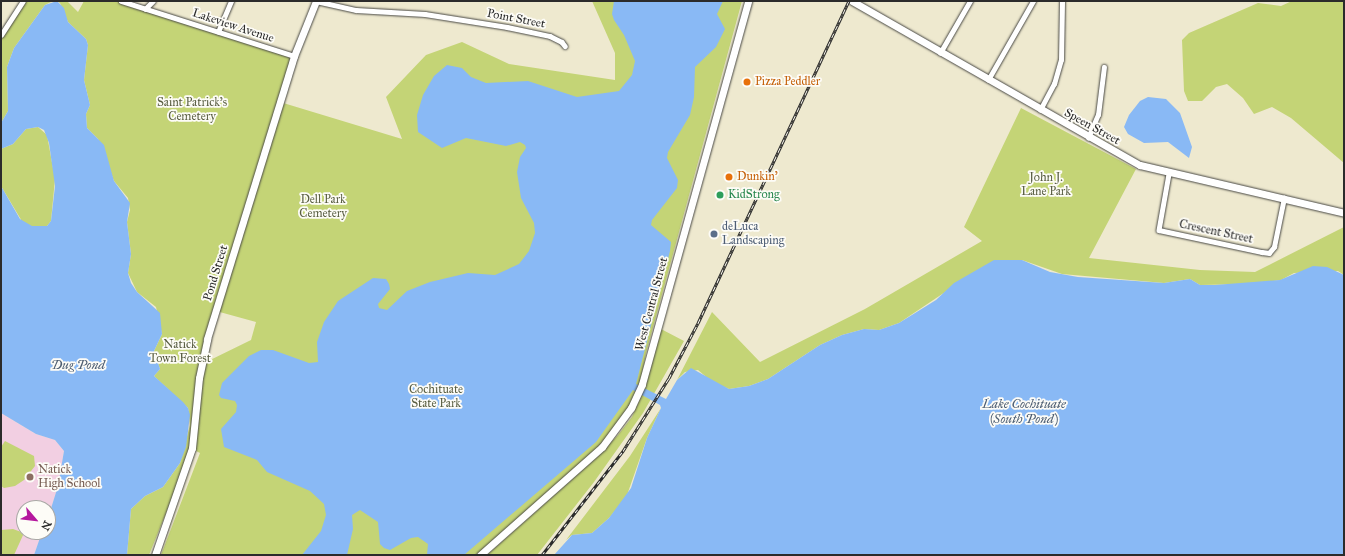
<!DOCTYPE html>
<style>
body{margin:0}
#map{position:relative;width:1345px;height:556px;overflow:hidden;background:#eee9cf;font-family:"IM FELL Great Primer",serif}
div>[style]{position:absolute}
.built>*{inset:0;background:#f2cfe2}
.green>*{inset:0;background:#c4d476}
.water>*{inset:0;background:#89b9f5}
.roads{filter:drop-shadow(0 0 1px #484844) drop-shadow(0 0 1px #484844)}
.street>*{height:4.5px;margin:-2.25px;padding:0 2.25px;transform-origin:2.25px;border-radius:2.25px;background:#fff}
.secondary>*{height:7px;margin:-3.5px;padding:0 3.5px;transform-origin:3.5px;border-radius:3.5px;background:#fff}
.rail>*{height:3px;margin-top:-1.5px;transform-origin:0;background:repeating-linear-gradient(90deg,#fdfcf7 0 4.5px,#2b2b2b 0 9px);box-sizing:border-box;border-block:1px solid #2b2b2b}
.dots>*{width:11px;height:11px;translate:-50% -50%;box-sizing:border-box;border:2px solid #fdfcf7;border-radius:50%}
span{translate:-50% -50%;white-space:nowrap;text-align:center;line-height:1.15;-webkit-text-stroke:3.5px #fdfcf7;paint-order:stroke}
.street-label{font-size:12px;color:#2b2b2b}
.food-label{font-size:12px;color:#c56008}
.left{translate:0 -50%;text-align:left}
.park-label{font-size:12px;color:#595e42}
.leisure-label{font-size:12px;color:#27864d}
.service-label{font-size:12px;color:#4e5e75}
.education-label{font-size:12px;color:#785e54}
.water-label{font-size:13px;color:#4c5d72;font-style:italic}
.frame{position:absolute;inset:0;border:2px solid #2b2b2b;pointer-events:none}
.north{position:absolute;left:16px;top:500px;width:40px;height:40px;box-sizing:border-box;background:#fdfcf7;border:1px solid #a9a8a5;border-radius:50%;rotate:118deg;font-size:11px;font-weight:700;line-height:16px;text-align:center;color:#2b2b2b}
.north::after{content:'';display:block;margin:auto;width:14px;height:18px;background:#b5179e;clip-path:polygon(50% 0,100% 100%,50% 72%,0 100%)}
</style>
<div id="map">
<div class="built">
<i style="clip-path:polygon(1px 413px,36px 434px,55px 440px,64px 451px,58px 486px,48px 518px,48px 508px,24px 508px,24px 532px,42px 532px,34px 555px,1px 555px)"></i>
</div>
<div class="green">
<i style="clip-path:polygon(23px 1px,53px 1px,45px 5px,14px 48px,7px 67px,8px 111px,1px 123px,1px 35px)"></i>
<i style="clip-path:polygon(evenodd,57px 1px,67px 1px,78px 12px,84px 1px,121px 1px,294px 56px,280px 102px,402px 139px,386px 97px,426px 55px,462px 42px,509px 64px,615px 80px,615px 53px,592px 1px,742px 1px,646px 353px,639px 391px,616px 432px,480px 555px,161px 555px,200px 453px,192px 449px,149px 555px,127px 555px,131px 509px,145px 496px,163px 487px,180px 463px,190px 425px,188px 408px,154px 376px,160px 369px,154px 351px,162px 334px,156px 307px,137px 292px,128px 273px,131px 254px,127px 222px,130px 210px,128px 198px,114px 181px,98px 139px,87px 128px,86px 114px,90px 105px,84px 80px,88px 45px,86px 39px,68px 22px,60px 3px,57px 1px,216px 311px,256px 322px,251px 340px,202px 364px,216px 311px)"></i>
<i style="clip-path:polygon(1292px 1px,1344px 1px,1344px 163px,1291px 118px,1272px 107px,1254px 114px,1243px 98px,1227px 84px,1216px 87px,1202px 101px,1188px 101px,1184px 91px,1182px 40px,1189px 33px,1258px 3px,1281px 6px)"></i>
<i style="clip-path:polygon(1021px 108px,1136px 169px,1089px 258px,1200px 270px,1255px 272px,1344px 227px,1344px 275px,1338px 271px,1294px 273px,1281px 280px,1253px 284px,1200px 285px,1190px 279px,1164px 283px,1062px 274px,1022px 260px,981px 268px,899px 323px,879px 330px,864px 329px,842px 335px,820px 345px,768px 379px,749px 386px,729px 389px,711px 381px,698px 370px,685px 372px,677px 380px,712px 312px,760px 362px,865px 309px,982px 241px,964px 227px)"></i>
<i style="clip-path:polygon(38px 127px,47px 135px,55px 179px,51px 221px,47px 226px,31px 226px,23px 223px,1px 186px,1px 149px,13px 144px,26px 129px)"></i>
<i style="clip-path:polygon(661px 329px,684px 341px,643px 413px,594px 482px,537px 555px,487px 555px,596px 458px,618px 435px,632px 417px,643px 392px)"></i>
<i style="clip-path:polygon(661px 408px,647px 438px,626px 498px,609px 518px,592px 533px,572px 535px,566px 540px,630px 456px)"></i>
<i style="clip-path:polygon(5px 441px,34px 456px,35px 466px,24px 480px,15px 486px,4px 488px,1px 486px,1px 447px)"></i>
<i style="clip-path:polygon(13px 529px,24px 533px,14px 555px,1px 555px,1px 530px)"></i>
</div>
<div class="water">
<i style="clip-path:polygon(57px 1px,64px 8px,68px 22px,86px 39px,88px 45px,84px 80px,90px 105px,86px 114px,87px 128px,104px 145px,114px 181px,130px 203px,127px 222px,131px 254px,128px 273px,131px 283px,137px 292px,160px 313px,162px 334px,154px 351px,160px 369px,154px 376px,183px 402px,188px 408px,190px 415px,186px 447px,180px 463px,163px 487px,145px 496px,131px 509px,127px 555px,34px 555px,42px 532px,48px 532px,48px 518px,58px 486px,64px 451px,55px 440px,36px 434px,1px 413px,1px 186px,20px 219px,32px 226px,47px 226px,51px 221px,55px 186px,49px 143px,44px 130px,38px 127px,26px 129px,13px 144px,1px 149px,1px 123px,8px 111px,7px 67px,14px 48px,45px 5px)"></i>
<i style="clip-path:polygon(614px 1px,723px 1px,717px 14px,725px 29px,716px 47px,695px 67px,694px 97px,690px 115px,668px 152px,667px 158px,678px 180px,677px 188px,652px 220px,651px 225px,671px 242px,670px 251px,636px 384px,666px 399px,677px 380px,691px 368px,729px 389px,749px 386px,768px 379px,820px 345px,842px 335px,864px 329px,879px 330px,899px 323px,936px 300px,954px 283px,994px 260px,1022px 260px,1050px 272px,1078px 277px,1164px 283px,1190px 279px,1200px 285px,1215px 285px,1280px 280px,1313px 266px,1327px 267px,1344px 275px,1344px 555px,554px 555px,572px 535px,592px 533px,609px 518px,631px 488px,647px 438px,661px 408px,660px 405px,633px 390px,596px 442px,464px 555px,427px 555px,428px 544px,418px 537px,411px 538px,390px 550px,384px 548px,380px 544px,378px 522px,360px 510px,352px 515px,353px 529px,347px 555px,302px 555px,321px 531px,326px 515px,324px 504px,310px 491px,267px 472px,257px 460px,224px 447px,221px 429px,236px 412px,237px 405px,235px 401px,221px 398px,219px 395px,222px 383px,249px 356px,261px 350px,273px 350px,309px 363px,318px 362px,317px 342px,324px 322px,338px 301px,373px 278px,386px 279px,389px 284px,390px 289px,378px 304px,379px 308px,387px 310px,407px 291px,430px 282px,468px 273px,495px 275px,519px 264px,529px 251px,535px 233px,534px 223px,521px 198px,517px 172px,520px 157px,526px 148px,525px 145px,520px 142px,506px 146px,466px 138px,442px 148px,418px 132px,417px 115px,423px 95px,434px 76px,447px 65px,462px 68px,471px 77px,486px 83px,528px 81px,577px 97px,619px 91px,632px 75px,635px 61px,624px 35px,614px 20px,612px 14px)"></i>
<i style="clip-path:polygon(1148px 97px,1166px 99px,1180px 113px,1192px 147px,1189px 158px,1168px 142px,1144px 143px,1128px 134px,1124px 127px,1129px 115px,1140px 101px)"></i>
</div>
<div class="roads">
<div class="street">
<i style="left:121px;top:1px;width:182px;rotate:17.6deg"></i>
<i style="left:316px;top:1px;width:41px;rotate:12.7deg"></i>
<i style="left:356px;top:10px;width:69px;rotate:3.3deg"></i>
<i style="left:425px;top:14px;width:83px;rotate:9deg"></i>
<i style="left:507px;top:27px;width:44px;rotate:11.8deg"></i>
<i style="left:550px;top:36px;width:13px;rotate:27deg"></i>
<i style="left:562px;top:42px;width:5px;rotate:53deg"></i>
<i style="left:145px;top:9px;width:11px;rotate:-45deg"></i>
<i style="left:218px;top:32px;width:34px;rotate:-67deg"></i>
<i style="left:1px;top:35px;width:40px;rotate:-57.1deg"></i>
<i style="left:940px;top:53px;width:60px;rotate:-60deg"></i>
<i style="left:988px;top:80px;width:91px;rotate:-60.3deg"></i>
<i style="left:1040px;top:110px;width:30px;rotate:-62deg"></i>
<i style="left:1054px;top:84px;width:25px;rotate:-74deg"></i>
<i style="left:1061px;top:60px;width:59px;rotate:-89deg"></i>
<i style="left:1088px;top:138px;width:25px;rotate:-67deg"></i>
<i style="left:1098px;top:115px;width:48px;rotate:-82.9deg"></i>
<i style="left:1169px;top:174px;width:57px;rotate:100.1deg"></i>
<i style="left:1159px;top:230px;width:105px;rotate:12.1deg"></i>
<i style="left:1262px;top:252px;width:7px;rotate:8deg"></i>
<i style="left:1269px;top:253px;width:8px;rotate:-50deg"></i>
<i style="left:1274px;top:247px;width:50px;rotate:-78.5deg"></i>
</div>
<div class="secondary">
<i style="left:852px;top:1px;width:331px;rotate:29.7deg"></i>
<i style="left:1140px;top:165px;width:210px;rotate:13.2deg"></i>
<i style="left:155px;top:555px;width:113px;rotate:-70.9deg"></i>
<i style="left:192px;top:448px;width:70px;rotate:-84.3deg"></i>
<i style="left:199px;top:378px;width:40px;rotate:-78deg"></i>
<i style="left:207px;top:339px;width:296px;rotate:-72.9deg"></i>
<i style="left:294px;top:56px;width:59px;rotate:-68.2deg"></i>
<i style="left:480px;top:555px;width:163px;rotate:-41.5deg"></i>
<i style="left:602px;top:447px;width:49px;rotate:-53.4deg"></i>
<i style="left:631px;top:408px;width:26px;rotate:-65deg"></i>
<i style="left:642px;top:384px;width:397px;rotate:-74.5deg"></i>
</div>
</div>
<div class="rail">
<i style="left:542px;top:555px;width:132px;rotate:-52.1deg"></i>
<i style="left:623px;top:451px;width:86px;rotate:-57.8deg"></i>
<i style="left:669px;top:378px;width:62px;rotate:-62.2deg"></i>
<i style="left:698px;top:323px;width:356px;rotate:-64.9deg"></i>
</div>
<div class="dots">
<i style="left:747px;top:82px;background:#e8710a"></i>
<i style="left:729px;top:177px;background:#e8710a"></i>
<i style="left:720px;top:195px;background:#2e9e5b"></i>
<i style="left:714px;top:234px;background:#5c6f8a"></i>
<i style="left:30px;top:477px;background:#8d6e63"></i>
</div>
<div class="street-label">
<span style="left:516px;top:19px;rotate:11deg">Point Street</span>
<span style="left:233px;top:26px;rotate:18deg">Lakeview Avenue</span>
<span style="left:1092px;top:127px;rotate:29deg">Speen Street</span>
<span style="left:1216px;top:232px;rotate:12deg">Crescent Street</span>
<span style="left:216px;top:273px;rotate:-73deg">Pond Street</span>
<span style="left:652px;top:304px;rotate:-75deg">West Central Street</span>
</div>
<div class="food-label">
<span class="left" style="left:755px;top:82px">Pizza Peddler</span>
<span class="left" style="left:737px;top:177px">Dunkin'</span>
</div>
<div class="park-label">
<span style="left:192px;top:110px">Saint Patrick's<br>Cemetery</span>
<span style="left:1046px;top:185px">John J.<br>Lane Park</span>
<span style="left:323px;top:207px">Dell Park<br>Cemetery</span>
<span style="left:180px;top:352px">Natick<br>Town Forest</span>
<span style="left:436px;top:397px">Cochituate<br>State Park</span>
</div>
<div class="leisure-label">
<span class="left" style="left:728px;top:195px">KidStrong</span>
</div>
<div class="service-label">
<span class="left" style="left:722px;top:234px">deLuca<br>Landscaping</span>
</div>
<div class="education-label">
<span class="left" style="left:38px;top:477px">Natick<br>High School</span>
</div>
<div class="water-label">
<span style="left:78px;top:365px">Dug Pond</span>
<span style="left:1024px;top:412px">Lake Cochituate<br>(South Pond)</span>
</div>
<div class="frame"></div>
<div class="north">N</div>
</div>
